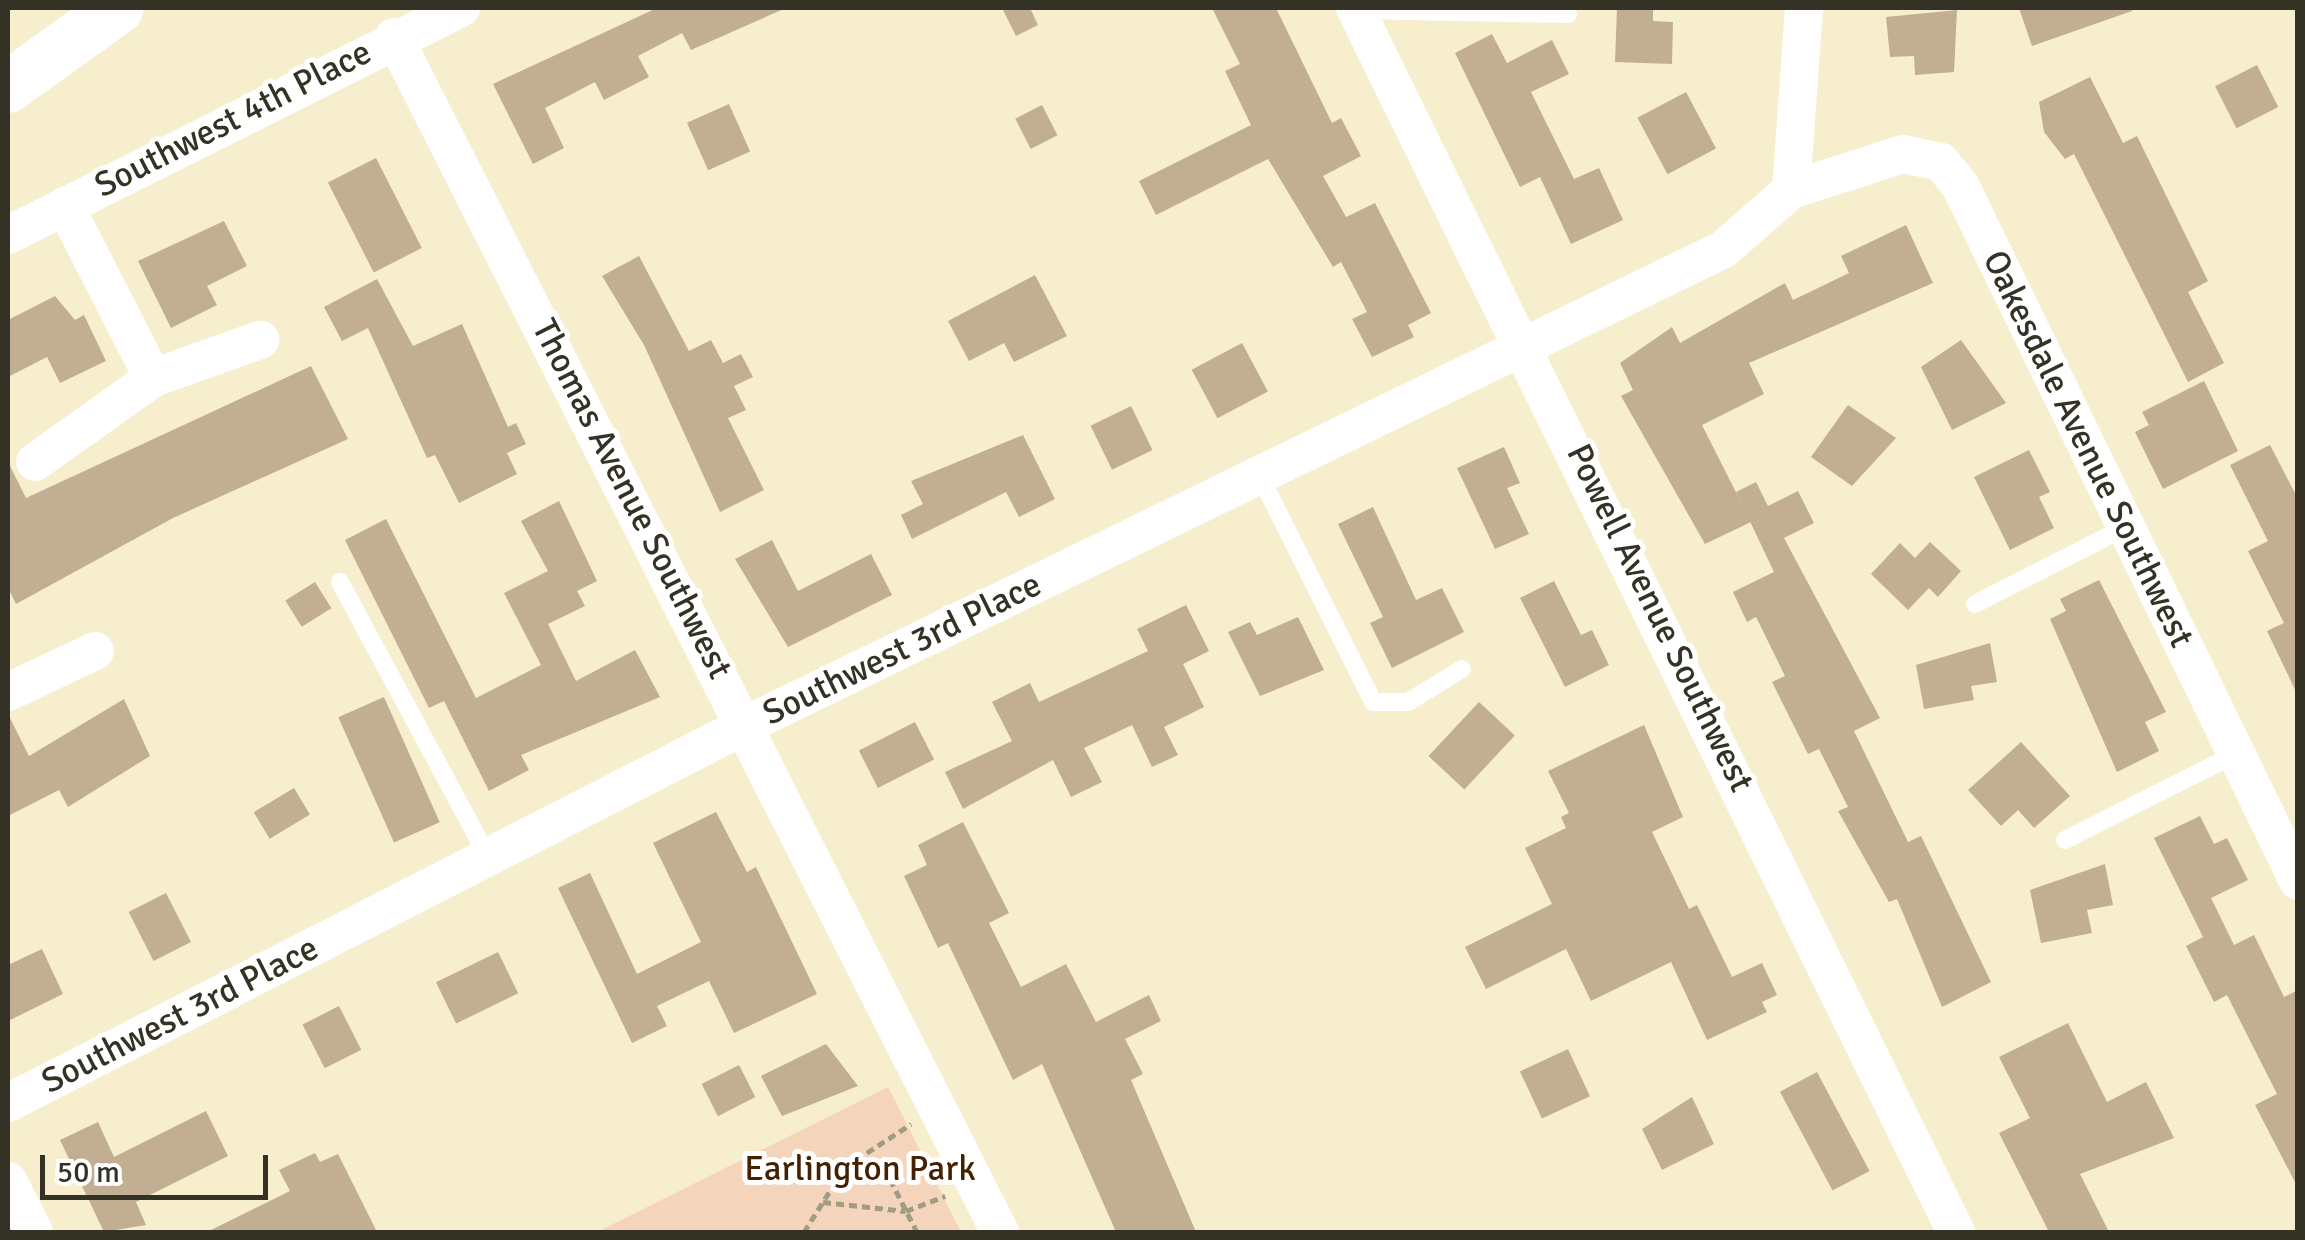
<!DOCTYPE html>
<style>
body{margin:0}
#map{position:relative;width:2305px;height:1240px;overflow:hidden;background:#f6eecd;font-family:Signika,sans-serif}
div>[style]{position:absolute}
.green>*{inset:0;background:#f5d4bc}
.building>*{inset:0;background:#c2af93;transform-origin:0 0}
.path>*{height:5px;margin-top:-2.5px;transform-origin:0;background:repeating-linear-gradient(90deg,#a09b83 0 8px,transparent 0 13px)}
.lane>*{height:18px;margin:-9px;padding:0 9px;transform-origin:9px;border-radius:9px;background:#fff}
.street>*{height:38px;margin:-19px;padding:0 19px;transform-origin:19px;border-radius:19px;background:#fff}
.secondary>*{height:52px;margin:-26px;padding:0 26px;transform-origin:26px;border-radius:26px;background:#fff}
span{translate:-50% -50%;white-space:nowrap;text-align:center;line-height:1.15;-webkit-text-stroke:10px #fff;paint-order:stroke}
.street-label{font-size:35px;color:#343225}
.park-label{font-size:35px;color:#432102}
.frame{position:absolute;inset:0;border:10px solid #343225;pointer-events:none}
.scale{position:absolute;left:40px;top:1155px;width:228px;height:45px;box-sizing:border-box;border:5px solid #343225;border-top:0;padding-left:12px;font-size:30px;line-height:35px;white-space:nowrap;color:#343225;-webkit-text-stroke:8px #fff;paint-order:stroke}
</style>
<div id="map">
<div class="green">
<i style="clip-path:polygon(888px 1087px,961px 1232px,597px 1232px)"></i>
</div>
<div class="building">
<i style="clip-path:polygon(657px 8px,786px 8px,691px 50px,682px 33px,638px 56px,649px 77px,604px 100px,595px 82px,545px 108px,564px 148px,533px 164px,493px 84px)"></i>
<i style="clip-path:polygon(1002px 8px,1030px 8px,1038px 25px,1016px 36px)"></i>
<i style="clip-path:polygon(1212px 8px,1276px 8px,1332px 123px,1341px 118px,1361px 156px,1323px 176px,1346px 217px,1375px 203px,1431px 313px,1408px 325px,1414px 337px,1372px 357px,1352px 319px,1367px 312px,1341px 262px,1333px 267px,1268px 159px,1156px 215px,1139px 181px,1251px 125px,1225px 71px,1240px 64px)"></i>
<i style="clip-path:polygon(1617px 8px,1653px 8px,1653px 21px,1673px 22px,1672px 64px,1615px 62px)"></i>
<i style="clip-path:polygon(2019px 8px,2132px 8px,2132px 11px,2032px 46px)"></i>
<i style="clip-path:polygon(1957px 10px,1954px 72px,1915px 75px,1914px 56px,1890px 57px,1886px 17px)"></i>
<i style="clip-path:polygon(1492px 34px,1507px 63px,1552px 40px,1569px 74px,1531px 92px,1574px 179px,1599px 168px,1623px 220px,1571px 244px,1540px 177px,1520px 187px,1455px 53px)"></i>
<i style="left:2257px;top:65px;width:47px;height:47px;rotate:63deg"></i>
<i style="clip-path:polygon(2090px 77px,2123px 143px,2137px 136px,2208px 281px,2188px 292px,2224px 363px,2188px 382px,2074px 154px,2065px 159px,2044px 132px,2039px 102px)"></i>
<i style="left:1686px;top:92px;width:64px;height:55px;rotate:62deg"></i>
<i style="left:729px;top:104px;width:52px;height:46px;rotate:66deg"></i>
<i style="left:1042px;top:105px;width:34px;height:30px;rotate:63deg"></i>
<i style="left:376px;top:158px;width:101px;height:54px;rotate:63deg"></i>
<i style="clip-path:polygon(224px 221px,247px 266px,207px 286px,217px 305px,171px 328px,138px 261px)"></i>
<i style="clip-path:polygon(1906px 225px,1933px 283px,1749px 363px,1764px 394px,1702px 425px,1751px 522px,1705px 544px,1621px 396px,1633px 390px,1620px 363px,1672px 327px,1680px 343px,1785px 283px,1793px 300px,1849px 273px,1841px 256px)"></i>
<i style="clip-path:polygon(639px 256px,689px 351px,711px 340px,723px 363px,741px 354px,753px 377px,734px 386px,746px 410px,728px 418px,764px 490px,720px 512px,644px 345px,602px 276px)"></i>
<i style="clip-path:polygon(1035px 275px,1067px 336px,1014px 362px,1004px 343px,969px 361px,948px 321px)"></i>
<i style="clip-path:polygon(377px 279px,413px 346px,462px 324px,508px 427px,516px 423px,526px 444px,507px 453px,517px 474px,459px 503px,435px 455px,427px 458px,368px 328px,342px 341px,324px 307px)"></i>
<i style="clip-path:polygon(55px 296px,75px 320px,84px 315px,106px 361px,60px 383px,47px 357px,8px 377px,8px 320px)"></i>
<i style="clip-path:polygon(1961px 340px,2006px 403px,1952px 430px,1921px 367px)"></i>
<i style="left:1242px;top:343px;width:55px;height:57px;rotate:62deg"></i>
<i style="clip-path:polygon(311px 366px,348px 439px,173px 518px,16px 604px,8px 588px,8px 462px,26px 498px)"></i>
<i style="clip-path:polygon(2204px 381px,2238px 451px,2163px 489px,2135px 432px,2149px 425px,2142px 412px)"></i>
<i style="clip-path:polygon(1848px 405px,1896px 438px,1852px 486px,1811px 457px)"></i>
<i style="left:1131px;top:406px;width:49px;height:45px;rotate:64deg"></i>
<i style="clip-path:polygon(1023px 435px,1055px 499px,1019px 517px,1006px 492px,912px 539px,901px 515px,923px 504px,911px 481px)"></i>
<i style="clip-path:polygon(2270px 445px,2298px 499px,2298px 696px,2267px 631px,2284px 623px,2248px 551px,2268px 541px,2230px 465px)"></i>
<i style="clip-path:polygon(1504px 447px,1520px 483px,1507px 488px,1529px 534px,1495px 549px,1457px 468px)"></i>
<i style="clip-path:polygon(2029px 450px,2050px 492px,2039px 497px,2054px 528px,2010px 550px,1974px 477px)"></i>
<i style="clip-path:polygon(1756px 482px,1768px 506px,1798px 491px,1814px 523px,1784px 538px,1880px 718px,1854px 731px,1908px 842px,1921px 836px,1991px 982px,1942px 1007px,1897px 899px,1889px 902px,1838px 811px,1848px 807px,1819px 749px,1808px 754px,1772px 682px,1785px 676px,1756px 617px,1747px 622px,1733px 592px,1774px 572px,1736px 492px)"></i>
<i style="clip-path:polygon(559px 501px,597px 581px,577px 591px,585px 606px,548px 624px,576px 681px,635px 650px,660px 697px,521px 755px,529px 770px,489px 791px,444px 701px,429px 708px,345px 540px,386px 519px,476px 698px,541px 665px,504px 593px,548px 571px,521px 521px)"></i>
<i style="clip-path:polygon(1373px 507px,1416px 600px,1442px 588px,1464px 632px,1392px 668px,1370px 623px,1383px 617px,1338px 524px)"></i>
<i style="clip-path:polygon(772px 540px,798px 591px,871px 554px,892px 595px,788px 647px,735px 559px)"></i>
<i style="clip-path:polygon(1930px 542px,1961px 571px,1938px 597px,1929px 588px,1908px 610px,1871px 574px,1900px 543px,1915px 558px)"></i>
<i style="clip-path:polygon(2099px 580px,2166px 712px,2145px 722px,2159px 751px,2117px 772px,2050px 619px,2066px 611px,2060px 599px)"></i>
<i style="clip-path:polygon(1554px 581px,1581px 635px,1592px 630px,1609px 665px,1565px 687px,1520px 598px)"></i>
<i style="left:315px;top:582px;width:31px;height:35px;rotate:58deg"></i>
<i style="clip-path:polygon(1186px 605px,1209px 651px,1183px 664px,1204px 707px,1164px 727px,1178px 755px,1152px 767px,1132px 725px,1084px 748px,1102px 782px,1071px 797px,1053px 760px,963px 809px,945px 772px,1012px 741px,992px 702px,1030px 683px,1039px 702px,1148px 651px,1137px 629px)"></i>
<i style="clip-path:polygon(1298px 617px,1324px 670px,1260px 696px,1228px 632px,1250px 622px,1257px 635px)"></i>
<i style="clip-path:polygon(1990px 643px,1997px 682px,1971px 686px,1974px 700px,1924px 709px,1916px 665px)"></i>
<i style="left:384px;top:697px;width:137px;height:50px;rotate:66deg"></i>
<i style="clip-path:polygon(124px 699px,150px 756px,68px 807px,59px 790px,8px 816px,8px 714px,29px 756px)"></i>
<i style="left:1479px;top:702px;width:49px;height:74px;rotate:43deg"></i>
<i style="left:915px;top:722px;width:42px;height:63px;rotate:63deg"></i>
<i style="clip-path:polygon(1644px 725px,1683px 817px,1652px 832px,1689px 909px,1697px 905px,1732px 977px,1762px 963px,1777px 995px,1762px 1002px,1767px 1012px,1707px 1040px,1671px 962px,1591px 1001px,1566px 949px,1486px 989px,1465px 947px,1552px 904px,1525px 848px,1566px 828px,1561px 817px,1569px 813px,1548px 771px)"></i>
<i style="clip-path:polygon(2021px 742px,2070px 796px,2034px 828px,2018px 810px,2001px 826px,1968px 790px)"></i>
<i style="left:294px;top:788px;width:31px;height:47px;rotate:59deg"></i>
<i style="clip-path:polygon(716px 812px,747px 872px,756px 867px,817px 994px,734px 1033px,709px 981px,657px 1006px,667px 1026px,632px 1043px,558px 888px,590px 873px,637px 974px,701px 942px,653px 843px)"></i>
<i style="clip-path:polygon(2200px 816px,2214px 844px,2227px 838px,2248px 880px,2211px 898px,2234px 945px,2254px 935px,2284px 997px,2298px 990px,2298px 1188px,2255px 1105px,2277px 1094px,2227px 995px,2214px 1002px,2186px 946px,2203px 937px,2154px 838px)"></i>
<i style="clip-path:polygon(963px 822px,1009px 913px,989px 923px,1021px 987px,1066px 964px,1096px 1022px,1149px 995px,1161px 1021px,1125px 1039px,1143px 1074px,1131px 1080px,1196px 1232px,1116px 1232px,1042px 1064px,1013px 1080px,948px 943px,938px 948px,904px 876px,927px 865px,918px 845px)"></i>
<i style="clip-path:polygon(2105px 864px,2113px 905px,2087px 910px,2092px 933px,2041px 943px,2030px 890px)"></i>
<i style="left:166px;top:893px;width:55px;height:42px;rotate:63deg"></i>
<i style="clip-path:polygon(42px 949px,63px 994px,8px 1021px,8px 965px)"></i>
<i style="left:498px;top:952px;width:46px;height:69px;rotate:64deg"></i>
<i style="left:339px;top:1006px;width:49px;height:41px;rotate:63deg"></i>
<i style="clip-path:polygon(2068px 1023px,2107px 1102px,2146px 1082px,2174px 1138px,2080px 1174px,2109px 1232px,2049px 1232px,1999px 1133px,2030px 1118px,1999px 1057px)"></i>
<i style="clip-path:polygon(826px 1044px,858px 1086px,782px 1116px,761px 1076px)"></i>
<i style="left:1568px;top:1049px;width:52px;height:53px;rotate:65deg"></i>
<i style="left:739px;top:1065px;width:36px;height:42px;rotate:63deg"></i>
<i style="left:1817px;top:1072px;width:112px;height:42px;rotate:62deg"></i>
<i style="clip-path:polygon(1692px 1097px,1714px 1144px,1662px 1170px,1642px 1129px)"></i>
<i style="clip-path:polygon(206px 1111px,228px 1156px,136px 1202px,146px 1225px,104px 1232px,60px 1140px,98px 1122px,114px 1157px)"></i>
<i style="clip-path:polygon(315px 1153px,320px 1162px,338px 1154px,377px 1232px,207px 1232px,290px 1191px,279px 1170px)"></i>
</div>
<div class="path">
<i style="left:856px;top:1156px;width:41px;rotate:34.1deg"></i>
<i style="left:890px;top:1179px;width:59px;rotate:63deg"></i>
<i style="left:823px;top:1202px;width:83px;rotate:6.2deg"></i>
<i style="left:906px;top:1211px;width:42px;rotate:-21deg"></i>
<i style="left:653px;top:1232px;width:26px"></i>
<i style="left:804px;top:1232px;width:77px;rotate:-57.8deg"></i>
<i style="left:845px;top:1167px;width:79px;rotate:-33.1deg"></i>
</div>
<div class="lane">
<i style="left:1356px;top:10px;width:212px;rotate:1.1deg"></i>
<i style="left:1259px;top:474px;width:255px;rotate:63.4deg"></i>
<i style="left:1373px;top:702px;width:35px"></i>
<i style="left:1408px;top:702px;width:63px;rotate:-31.4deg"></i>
<i style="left:340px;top:582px;width:312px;rotate:61.7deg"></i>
<i style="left:1975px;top:604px;width:169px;rotate:-27deg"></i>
<i style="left:2065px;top:840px;width:191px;rotate:-26.7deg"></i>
</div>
<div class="street">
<i style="left:1355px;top:8px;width:1364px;rotate:63.85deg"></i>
<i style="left:394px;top:37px;width:1340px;rotate:63.11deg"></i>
<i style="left:1791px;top:190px;width:182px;rotate:-85.9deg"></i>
<i style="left:65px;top:206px;width:193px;rotate:62.9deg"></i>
<i style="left:8px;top:235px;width:507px;rotate:-26.62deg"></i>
<i style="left:35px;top:462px;width:145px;rotate:-35.4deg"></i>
<i style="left:153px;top:378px;width:114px;rotate:-19.6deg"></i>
<i style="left:8px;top:692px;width:96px;rotate:-25.2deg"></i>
<i style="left:8px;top:1103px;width:831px;rotate:-27.12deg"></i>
<i style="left:748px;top:724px;width:1085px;rotate:-25.95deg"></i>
<i style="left:1724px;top:249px;width:89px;rotate:-41.4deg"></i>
<i style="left:1791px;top:190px;width:118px;rotate:-17.8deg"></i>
<i style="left:1903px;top:154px;width:39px;rotate:12deg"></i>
<i style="left:1941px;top:162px;width:32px;rotate:51deg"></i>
<i style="left:1961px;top:187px;width:771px;rotate:64.1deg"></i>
<i style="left:8px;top:1181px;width:57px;rotate:63deg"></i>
</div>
<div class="secondary">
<i style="left:8px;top:87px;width:135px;rotate:-35.7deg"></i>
</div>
<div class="street-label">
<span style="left:233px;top:119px;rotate:-27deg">Southwest 4th Place</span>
<span style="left:2088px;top:449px;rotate:64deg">Oakesdale Avenue Southwest</span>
<span style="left:632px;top:499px;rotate:63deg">Thomas Avenue Southwest</span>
<span style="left:1660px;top:618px;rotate:64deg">Powell Avenue Southwest</span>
<span style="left:902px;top:649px;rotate:-26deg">Southwest 3rd Place</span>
<span style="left:180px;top:1015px;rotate:-27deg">Southwest 3rd Place</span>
</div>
<div class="park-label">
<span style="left:860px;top:1169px">Earlington Park</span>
</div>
<div class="frame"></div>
<div class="scale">50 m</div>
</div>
